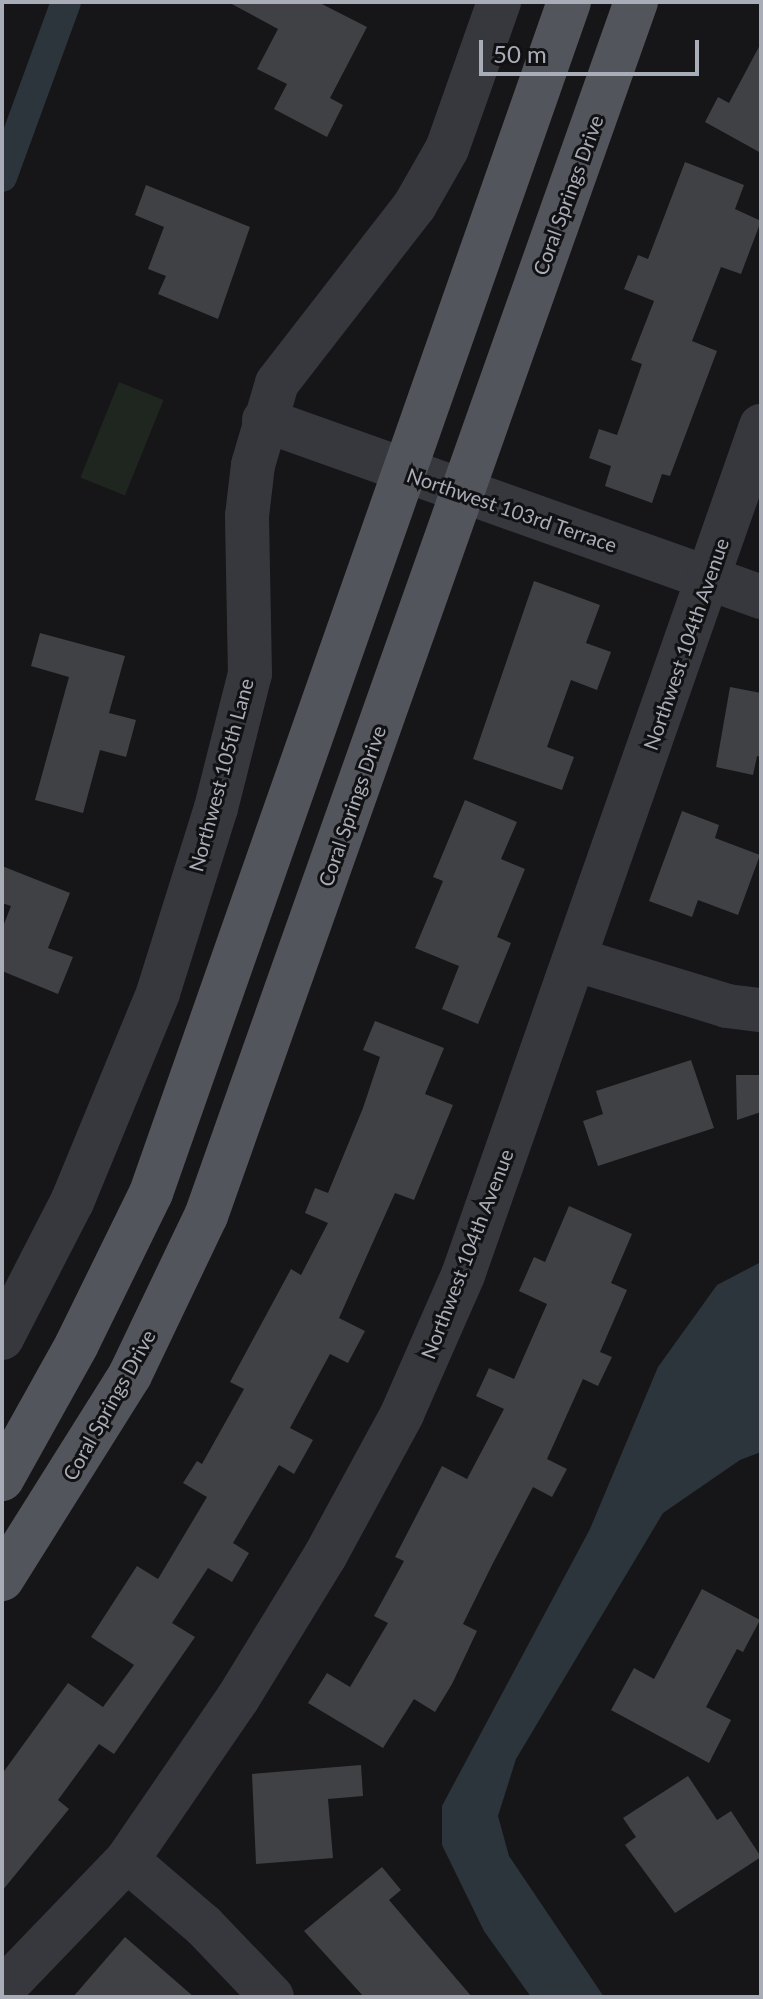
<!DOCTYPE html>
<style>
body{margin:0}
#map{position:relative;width:763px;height:1999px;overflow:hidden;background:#161618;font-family:Lato,sans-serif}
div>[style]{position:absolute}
.green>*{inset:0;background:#1e261f;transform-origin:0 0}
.water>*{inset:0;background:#2c353c}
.canal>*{height:30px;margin:-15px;padding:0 15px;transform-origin:15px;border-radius:15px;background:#2c353c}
.building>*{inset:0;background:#404145}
.minor>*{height:44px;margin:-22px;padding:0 22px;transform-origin:22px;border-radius:22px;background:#37383d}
.major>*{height:44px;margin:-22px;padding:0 22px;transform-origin:22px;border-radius:22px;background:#53555c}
span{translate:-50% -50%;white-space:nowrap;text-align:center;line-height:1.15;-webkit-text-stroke:6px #111113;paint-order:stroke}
.street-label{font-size:20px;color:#a8adb8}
.frame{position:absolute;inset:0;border:4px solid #a8adb8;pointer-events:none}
.scale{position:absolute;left:479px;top:40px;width:220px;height:36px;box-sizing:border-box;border:4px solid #a8adb8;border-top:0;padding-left:10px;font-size:24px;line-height:28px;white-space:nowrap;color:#a8adb8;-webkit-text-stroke:6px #111113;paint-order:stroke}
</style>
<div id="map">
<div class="green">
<i style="left:119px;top:382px;width:48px;height:103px;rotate:22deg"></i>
</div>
<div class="water">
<i style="clip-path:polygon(761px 1262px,761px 1452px,740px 1460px,663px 1513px,516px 1759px,498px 1816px,509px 1856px,604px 1997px,531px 1997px,484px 1931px,442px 1845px,442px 1806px,590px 1529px,658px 1367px,717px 1285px)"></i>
</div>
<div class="canal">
<i style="left:2px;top:177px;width:186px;rotate:-69.9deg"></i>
</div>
<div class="building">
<i style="clip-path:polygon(228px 2px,318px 2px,367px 27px,330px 98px,343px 105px,327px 137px,274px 109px,287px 84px,257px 69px,278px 29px)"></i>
<i style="clip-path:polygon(761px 43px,761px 153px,705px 122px,718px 97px,729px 103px)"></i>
<i style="clip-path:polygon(685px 162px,744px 185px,735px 209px,761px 221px,741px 274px,721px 267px,692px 341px,717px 351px,670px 476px,662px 474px,652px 503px,605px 486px,611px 466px,589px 458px,599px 429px,617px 435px,642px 364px,631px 360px,654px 301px,624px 289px,638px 255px,648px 259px)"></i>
<i style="clip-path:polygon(146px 185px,250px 227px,218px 319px,158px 294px,166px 276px,148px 269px,164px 227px,135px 215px)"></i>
<i style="clip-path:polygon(534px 581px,600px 605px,586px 643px,611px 652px,597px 690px,571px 680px,547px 747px,574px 757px,562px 790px,473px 759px)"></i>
<i style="clip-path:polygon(40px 633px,125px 656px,109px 713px,136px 720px,126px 757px,100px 750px,83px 813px,35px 800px,69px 677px,31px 666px)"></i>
<i style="clip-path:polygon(730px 687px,761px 693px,761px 757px,757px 756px,753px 775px,716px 767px)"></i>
<i style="clip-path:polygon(465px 800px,517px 822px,501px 859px,525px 869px,497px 937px,511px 943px,478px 1024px,442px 1009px,459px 966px,415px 948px,443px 881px,433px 877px)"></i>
<i style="clip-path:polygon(682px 811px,719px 825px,715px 838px,760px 855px,738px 915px,698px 900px,692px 917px,649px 901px)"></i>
<i style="clip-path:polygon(2px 866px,70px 893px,48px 948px,73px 957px,58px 994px,2px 971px,2px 929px,11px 906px,2px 903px)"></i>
<i style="clip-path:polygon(375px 1021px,444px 1048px,425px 1094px,453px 1105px,414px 1200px,395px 1193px,339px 1318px,365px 1331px,348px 1363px,330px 1354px,290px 1428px,313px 1440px,294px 1474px,279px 1465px,233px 1543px,249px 1553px,232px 1582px,208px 1568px,172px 1623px,195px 1637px,114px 1754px,99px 1744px,58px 1800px,69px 1809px,2px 1891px,2px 1774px,68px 1683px,103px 1707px,134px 1665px,91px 1637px,137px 1566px,158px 1579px,207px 1497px,183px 1483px,197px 1461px,202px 1464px,244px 1389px,230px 1382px,291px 1269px,301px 1275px,328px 1223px,305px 1213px,315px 1188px,328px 1193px,363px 1108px,380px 1057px,363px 1050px)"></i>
<i style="clip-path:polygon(691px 1060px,714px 1128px,598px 1166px,583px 1121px,603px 1114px,596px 1091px)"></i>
<i style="clip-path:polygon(736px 1075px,761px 1075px,761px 1112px,737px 1120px)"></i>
<i style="clip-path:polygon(569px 1206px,632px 1234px,611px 1283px,627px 1290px,600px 1352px,612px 1357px,598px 1386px,583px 1379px,547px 1459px,567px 1469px,552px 1497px,533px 1487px,492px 1565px,463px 1624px,477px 1631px,452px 1684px,435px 1712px,414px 1699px,383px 1748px,308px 1703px,327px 1673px,350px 1687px,388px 1623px,374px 1616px,404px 1561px,395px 1557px,442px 1466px,467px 1479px,504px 1409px,476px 1396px,489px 1368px,514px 1379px,547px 1304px,519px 1291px,534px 1257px,545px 1262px)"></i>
<i style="clip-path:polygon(702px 1589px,760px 1620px,743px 1652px,737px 1649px,706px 1707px,731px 1720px,709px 1763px,611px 1710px,634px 1668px,654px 1679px)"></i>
<i style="clip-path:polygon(361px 1765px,363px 1796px,328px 1799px,333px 1858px,256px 1864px,252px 1774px)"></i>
<i style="clip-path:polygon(688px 1776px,717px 1820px,731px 1811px,761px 1857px,675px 1913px,625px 1845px,636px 1837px,623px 1818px)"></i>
<i style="clip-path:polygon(382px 1867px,401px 1890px,389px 1900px,472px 1997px,364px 1997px,304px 1931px)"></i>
<i style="clip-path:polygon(125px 1937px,194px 1997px,73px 1997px)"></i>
</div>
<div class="minor">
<i style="left:264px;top:420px;width:528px;rotate:19.6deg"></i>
<i style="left:577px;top:960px;width:157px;rotate:17deg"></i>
<i style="left:727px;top:1006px;width:34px;rotate:7deg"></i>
<i style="left:2px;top:1338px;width:153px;rotate:-62.8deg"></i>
<i style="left:72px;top:1202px;width:226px;rotate:-67.6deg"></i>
<i style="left:158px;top:993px;width:194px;rotate:-72.6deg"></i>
<i style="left:216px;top:808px;width:138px;rotate:-75.8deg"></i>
<i style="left:250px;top:674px;width:158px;rotate:-91.1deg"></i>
<i style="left:247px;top:516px;width:51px;rotate:-83.3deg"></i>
<i style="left:253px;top:465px;width:85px;rotate:-73.7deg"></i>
<i style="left:277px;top:383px;width:225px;rotate:-52.2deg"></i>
<i style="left:415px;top:205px;width:64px;rotate:-60.3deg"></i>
<i style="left:447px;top:149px;width:156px;rotate:-70.5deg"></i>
<i style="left:127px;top:1860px;width:101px;rotate:40.6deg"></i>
<i style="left:204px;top:1926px;width:98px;rotate:46.2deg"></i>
<i style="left:2px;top:1990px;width:180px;rotate:-46.1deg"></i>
<i style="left:127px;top:1860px;width:196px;rotate:-55.6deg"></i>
<i style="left:238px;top:1698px;width:167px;rotate:-58.5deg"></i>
<i style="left:325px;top:1556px;width:162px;rotate:-61.5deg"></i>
<i style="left:402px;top:1414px;width:152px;rotate:-66.3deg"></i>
<i style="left:463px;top:1275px;width:900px;rotate:-70.66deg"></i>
</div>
<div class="major">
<i style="left:2px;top:1479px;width:154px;rotate:-60.9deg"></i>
<i style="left:77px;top:1344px;width:168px;rotate:-63.9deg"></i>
<i style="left:151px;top:1193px;width:1262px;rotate:-70.66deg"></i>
<i style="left:2px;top:1579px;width:241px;rotate:-57.9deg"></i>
<i style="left:130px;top:1375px;width:176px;rotate:-64.5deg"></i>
<i style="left:206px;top:1216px;width:1288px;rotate:-70.5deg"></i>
</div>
<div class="street-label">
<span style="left:568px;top:195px;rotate:-70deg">Coral Springs Drive</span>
<span style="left:512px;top:510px;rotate:19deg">Northwest 103rd Terrace</span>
<span style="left:686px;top:644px;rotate:-71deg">Northwest 104th Avenue</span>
<span style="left:221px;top:775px;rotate:-75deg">Northwest 105th Lane</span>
<span style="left:352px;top:806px;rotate:-71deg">Coral Springs Drive</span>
<span style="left:467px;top:1254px;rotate:-69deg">Northwest 104th Avenue</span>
<span style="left:109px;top:1405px;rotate:-61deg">Coral Springs Drive</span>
</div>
<div class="frame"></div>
<div class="scale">50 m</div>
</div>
